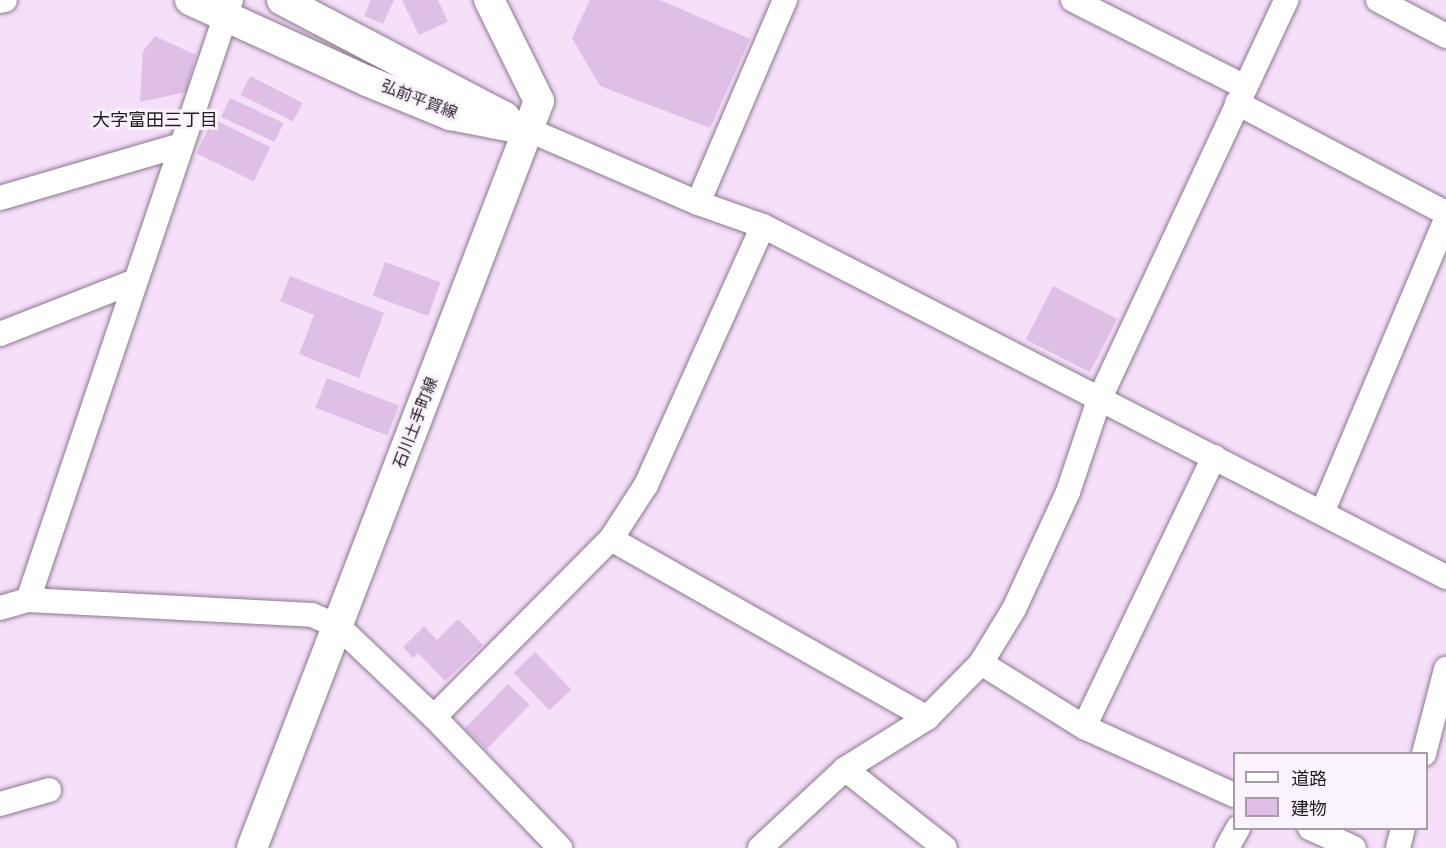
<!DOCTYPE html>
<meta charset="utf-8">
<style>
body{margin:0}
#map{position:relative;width:1446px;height:848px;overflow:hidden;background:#f5dff9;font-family:"DM Sans","Noto Sans JP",sans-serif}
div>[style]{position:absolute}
.building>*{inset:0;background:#e0bfe7;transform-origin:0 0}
.roads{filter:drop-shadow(0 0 2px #8b778e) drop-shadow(0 0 2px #8b778e)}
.minor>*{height:24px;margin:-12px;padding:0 12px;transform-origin:12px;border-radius:12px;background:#fff}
.major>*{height:30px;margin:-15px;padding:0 15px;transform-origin:15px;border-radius:15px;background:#fff}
span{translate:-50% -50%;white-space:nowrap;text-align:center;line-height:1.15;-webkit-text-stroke:6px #faf2fc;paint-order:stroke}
.street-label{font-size:16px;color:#241c25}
.neighbourhood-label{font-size:18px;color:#241c25}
.legend{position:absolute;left:1233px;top:752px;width:195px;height:78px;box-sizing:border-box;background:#faf2fc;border:2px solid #a49ca6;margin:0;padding:8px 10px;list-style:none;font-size:18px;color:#241c25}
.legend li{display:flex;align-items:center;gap:12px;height:30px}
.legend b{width:30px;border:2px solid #a49ca6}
</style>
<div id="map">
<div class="building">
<i style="clip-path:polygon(371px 0,394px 0,383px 24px,364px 16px)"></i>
<i style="clip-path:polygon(402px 0,438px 0,448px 22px,419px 35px)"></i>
<i style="clip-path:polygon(590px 0,660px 0,750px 39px,710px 128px,600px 86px,572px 38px)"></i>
<i style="clip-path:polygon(155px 36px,196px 55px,186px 92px,140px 102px,143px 51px)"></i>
<i style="left:250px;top:76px;width:59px;height:21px;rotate:27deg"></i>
<i style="left:230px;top:98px;width:59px;height:21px;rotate:25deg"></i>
<i style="left:213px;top:119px;width:64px;height:38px;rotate:26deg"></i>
<i style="left:385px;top:262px;width:59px;height:36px;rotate:20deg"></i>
<i style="clip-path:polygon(290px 276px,384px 313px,359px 378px,299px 354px,314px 315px,280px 301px)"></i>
<i style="left:1053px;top:286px;width:72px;height:60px;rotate:27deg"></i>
<i style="left:327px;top:378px;width:77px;height:32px;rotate:21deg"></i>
<i style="clip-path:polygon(458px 619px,483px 645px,445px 681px,418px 653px,413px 658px,403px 647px,424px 626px,437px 640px)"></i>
<i style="left:535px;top:652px;width:52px;height:30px;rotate:46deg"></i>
<i style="left:508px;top:684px;width:30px;height:62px;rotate:44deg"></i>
</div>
<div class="roads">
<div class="minor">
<i style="left:1073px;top:0;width:193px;rotate:26.8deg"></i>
<i style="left:1378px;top:0;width:77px;rotate:27.9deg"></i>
<i style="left:0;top:1px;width:5px;rotate:-11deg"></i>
<i style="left:1237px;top:103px;width:236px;rotate:27.8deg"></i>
<i style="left:529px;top:130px;width:184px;rotate:23.4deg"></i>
<i style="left:698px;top:203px;width:69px;rotate:19.5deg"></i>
<i style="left:763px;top:226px;width:768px;rotate:27.2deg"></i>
<i style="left:0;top:198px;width:189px;rotate:-16.3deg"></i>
<i style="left:698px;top:203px;width:221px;rotate:-66.8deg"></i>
<i style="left:0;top:334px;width:145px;rotate:-21.4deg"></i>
<i style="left:1322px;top:513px;width:319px;rotate:-67.1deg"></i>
<i style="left:611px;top:539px;width:363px;rotate:29.5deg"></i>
<i style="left:28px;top:600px;width:633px;rotate:-71.31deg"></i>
<i style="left:0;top:608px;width:29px;rotate:-16deg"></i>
<i style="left:28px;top:600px;width:284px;rotate:3deg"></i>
<i style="left:312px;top:615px;width:28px;rotate:23deg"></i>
<i style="left:338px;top:626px;width:132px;rotate:43.5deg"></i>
<i style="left:434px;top:717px;width:182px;rotate:46.1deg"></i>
<i style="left:981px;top:663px;width:121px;rotate:31.9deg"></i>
<i style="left:1084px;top:727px;width:165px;rotate:24.4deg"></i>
<i style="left:434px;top:717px;width:251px;rotate:-45.2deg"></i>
<i style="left:611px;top:539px;width:64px;rotate:-57.1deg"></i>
<i style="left:646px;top:485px;width:284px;rotate:-65.7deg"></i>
<i style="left:1084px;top:727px;width:300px;rotate:-64.3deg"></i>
<i style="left:1424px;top:754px;width:88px;rotate:-75.5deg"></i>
<i style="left:845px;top:769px;width:127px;rotate:38.3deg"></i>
<i style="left:0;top:804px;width:51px;rotate:-15.9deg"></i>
<i style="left:1310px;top:828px;width:48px;rotate:24.4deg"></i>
<i style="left:760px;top:848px;width:116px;rotate:-42.9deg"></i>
<i style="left:845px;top:769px;width:97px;rotate:-31.9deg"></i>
<i style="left:927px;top:718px;width:77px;rotate:-45.5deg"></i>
<i style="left:981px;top:663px;width:63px;rotate:-58.6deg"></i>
<i style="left:1014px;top:609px;width:129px;rotate:-65.2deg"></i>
<i style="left:1068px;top:492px;width:97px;rotate:-71.4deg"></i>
<i style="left:1099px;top:400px;width:442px;rotate:-64.9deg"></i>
<i style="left:1227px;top:848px;width:23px;rotate:-61deg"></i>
<i style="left:1398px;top:848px;width:21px;rotate:-76deg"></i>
</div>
<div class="major">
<i style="left:190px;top:0;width:195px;rotate:24.6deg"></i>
<i style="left:367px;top:81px;width:90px;rotate:22.3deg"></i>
<i style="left:450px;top:115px;width:80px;rotate:10.8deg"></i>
<i style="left:282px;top:0;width:252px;rotate:27.7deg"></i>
<i style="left:252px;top:848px;width:800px;rotate:-68.98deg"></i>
<i style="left:539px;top:101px;width:113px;rotate:-116.3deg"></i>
</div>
</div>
<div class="street-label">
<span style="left:419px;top:100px;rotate:21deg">弘前平賀線</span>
<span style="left:416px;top:423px;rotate:-69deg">石川土手町線</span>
</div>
<div class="neighbourhood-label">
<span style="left:155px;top:120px">大字富田三丁目</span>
</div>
<ul class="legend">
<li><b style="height:8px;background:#fff"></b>道路</li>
<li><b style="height:16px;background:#e0bfe7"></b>建物</li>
</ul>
</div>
